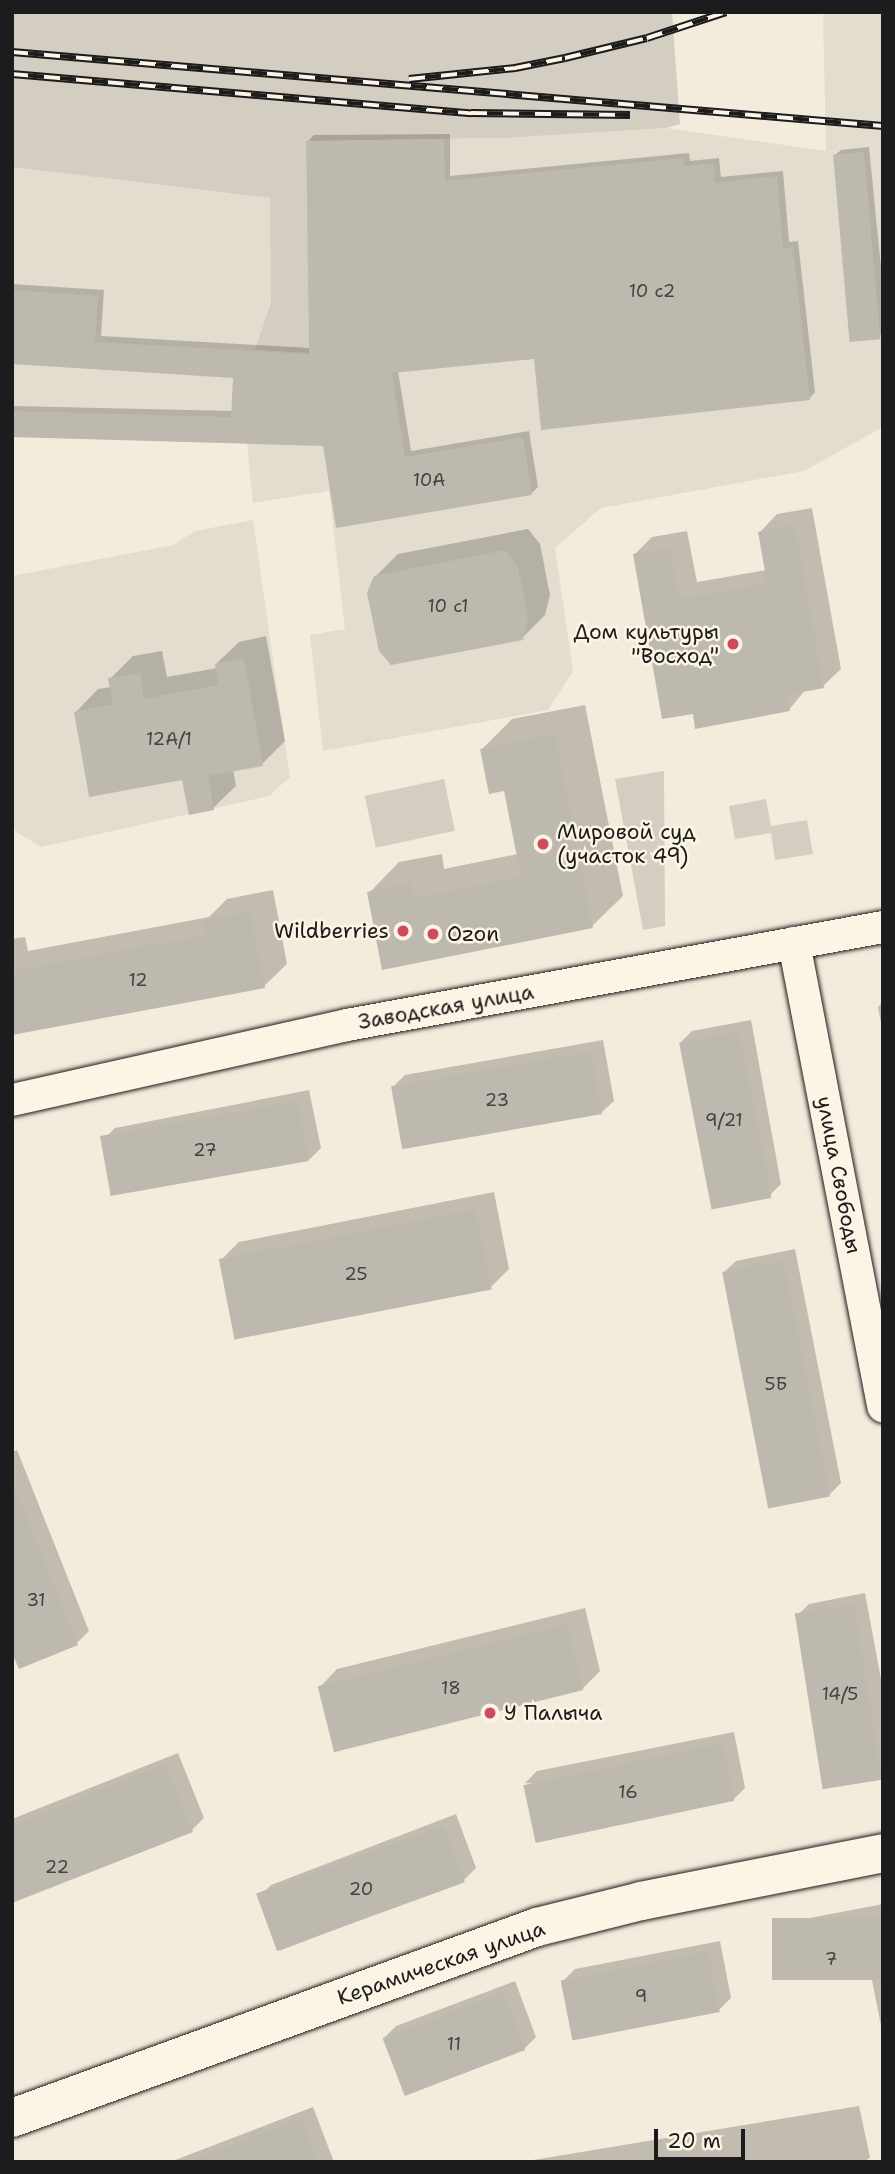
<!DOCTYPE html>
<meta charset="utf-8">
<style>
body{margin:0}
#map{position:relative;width:895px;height:2174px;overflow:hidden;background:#f3ecdd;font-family:"Shantell Sans",sans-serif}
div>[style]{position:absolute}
.built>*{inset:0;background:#e3ddcf}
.green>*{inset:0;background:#d3cec1;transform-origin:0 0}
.shadow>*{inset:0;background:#0003}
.building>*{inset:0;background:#beb9ae;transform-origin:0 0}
.roads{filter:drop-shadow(0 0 2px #1c1c1c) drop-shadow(0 0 2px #1c1c1c)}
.street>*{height:32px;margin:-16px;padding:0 16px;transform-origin:16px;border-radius:16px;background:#fcf5e5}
.secondary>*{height:38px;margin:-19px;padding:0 19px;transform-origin:19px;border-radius:19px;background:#fcf5e5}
.rail>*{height:8px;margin-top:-4px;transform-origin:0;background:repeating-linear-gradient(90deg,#fcf5e5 0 16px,#1c1c1c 0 32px);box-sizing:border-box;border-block:2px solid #1c1c1c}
.dots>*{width:19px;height:19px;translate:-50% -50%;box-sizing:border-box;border:4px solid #fcf5e5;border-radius:50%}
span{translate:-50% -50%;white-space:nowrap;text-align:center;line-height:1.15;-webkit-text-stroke:5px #fcf5e5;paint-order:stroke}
.number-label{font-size:18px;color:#444340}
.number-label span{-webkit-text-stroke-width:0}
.poi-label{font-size:21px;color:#1c1c1c}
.right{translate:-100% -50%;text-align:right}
.left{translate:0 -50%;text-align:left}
.street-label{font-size:21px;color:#1c1c1c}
.frame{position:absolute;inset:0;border:14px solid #1c1c1c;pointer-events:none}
.scale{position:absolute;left:654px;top:2129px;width:91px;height:32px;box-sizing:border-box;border:4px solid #1c1c1c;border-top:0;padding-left:9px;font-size:21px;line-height:24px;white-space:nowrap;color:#1c1c1c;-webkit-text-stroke:5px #fcf5e5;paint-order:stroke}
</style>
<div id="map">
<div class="built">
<i style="clip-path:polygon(823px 12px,883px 12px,883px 427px,804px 471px,601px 508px,555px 548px,573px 671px,548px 710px,323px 751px,310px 635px,345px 629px,329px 491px,253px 503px,247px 443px,12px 437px,12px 167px,271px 198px,271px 302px,256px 350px,308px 353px,306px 141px,504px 138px,666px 128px,826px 151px)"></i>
<i style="clip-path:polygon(253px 520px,290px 777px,269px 796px,41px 847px,15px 831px,12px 817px,12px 576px,173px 545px,195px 531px)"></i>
</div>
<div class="green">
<i style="clip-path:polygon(12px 12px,672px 12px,680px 124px,666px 128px,504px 138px,306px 141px,309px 353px,255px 350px,271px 302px,270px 198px,12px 167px)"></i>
<i style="clip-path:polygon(664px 771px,665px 926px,643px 930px,615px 779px)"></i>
<i style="left:444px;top:779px;width:53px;height:81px;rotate:78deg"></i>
<i style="clip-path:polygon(766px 799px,771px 826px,807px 820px,813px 854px,775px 860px,771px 833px,735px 839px,729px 806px)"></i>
</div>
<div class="shadow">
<i style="clip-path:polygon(450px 134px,450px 176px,689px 153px,690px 161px,719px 158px,721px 177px,783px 171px,789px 242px,798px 241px,815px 392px,809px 399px,535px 357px,398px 371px,411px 451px,529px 431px,538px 487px,532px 493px,324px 444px,12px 436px,12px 406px,233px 411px,234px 376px,12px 361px,12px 284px,104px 290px,101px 336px,310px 348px,307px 142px,314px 135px)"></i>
<i style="clip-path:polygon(869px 147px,883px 287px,881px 337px,835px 155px,841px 150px)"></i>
<i style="clip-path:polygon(812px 508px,841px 669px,823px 686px,806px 689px,789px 710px,694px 712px,634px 555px,652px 537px,687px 531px,697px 582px,767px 570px,760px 532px,777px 514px)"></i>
<i style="clip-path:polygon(528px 529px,540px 544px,550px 595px,545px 615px,522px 638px,375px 577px,398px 554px)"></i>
<i style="clip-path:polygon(266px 636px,285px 741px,262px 764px,233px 769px,236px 786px,213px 808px,183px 778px,76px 712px,98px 689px,112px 687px,110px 679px,133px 656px,162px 651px,167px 677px,217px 668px,216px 664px,239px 642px)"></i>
<i style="clip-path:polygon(585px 705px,623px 896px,592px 926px,369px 893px,399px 862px,442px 854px,444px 869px,518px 854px,506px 789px,482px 749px,512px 719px)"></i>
<i style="clip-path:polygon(273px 890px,287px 964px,264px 986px,12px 1033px,12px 939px,25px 937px,28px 951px,209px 917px,227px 899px)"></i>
<i style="clip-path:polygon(883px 1002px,883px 1033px,878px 1007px)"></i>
<i style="clip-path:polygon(751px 1020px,781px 1184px,769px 1196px,680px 1043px,692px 1031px)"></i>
<i style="clip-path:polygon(603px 1040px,614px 1101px,602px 1112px,393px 1087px,405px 1075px)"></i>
<i style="clip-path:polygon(309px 1090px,321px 1148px,309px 1160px,103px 1140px,115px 1128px)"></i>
<i style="clip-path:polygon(494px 1192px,509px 1269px,491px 1287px,221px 1260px,239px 1242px)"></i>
<i style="clip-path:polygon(795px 1249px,841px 1483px,829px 1495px,724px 1272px,736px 1261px)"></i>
<i style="clip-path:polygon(17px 1450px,89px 1631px,77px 1643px,20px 1666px,12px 1648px,12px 1452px)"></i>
<i style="clip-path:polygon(865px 1593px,883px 1690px,883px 1779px,797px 1616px,809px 1604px)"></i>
<i style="clip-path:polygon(585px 1608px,600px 1671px,582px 1689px,320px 1687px,337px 1669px)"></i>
<i style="clip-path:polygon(734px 1732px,745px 1788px,733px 1800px,525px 1783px,537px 1771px)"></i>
<i style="clip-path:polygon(178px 1753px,204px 1818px,192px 1830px,12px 1901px,12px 1819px)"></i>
<i style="clip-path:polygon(456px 1814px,476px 1868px,464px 1880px,279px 1951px,259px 1897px,271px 1885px)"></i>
<i style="clip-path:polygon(883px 1904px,883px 2036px,872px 1980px,776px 1939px,794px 1921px)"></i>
<i style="clip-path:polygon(720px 1941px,731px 1998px,719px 2010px,563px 1981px,575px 1969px)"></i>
<i style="clip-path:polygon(515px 1981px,536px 2037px,524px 2049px,384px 2038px,396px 2026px)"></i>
<i style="clip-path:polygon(859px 2106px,870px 2157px,865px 2162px,521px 2162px)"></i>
<i style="clip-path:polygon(313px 2107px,334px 2162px,170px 2162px)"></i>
</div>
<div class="building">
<i style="clip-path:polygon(444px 139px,445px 181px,684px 158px,684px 166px,713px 164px,715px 183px,777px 176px,783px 248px,793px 247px,810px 400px,541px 430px,534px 359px,392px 373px,405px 457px,523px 437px,532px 495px,336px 528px,323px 446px,12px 437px,12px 411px,231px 417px,233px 378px,12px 364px,12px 290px,98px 296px,95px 342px,309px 354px,306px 141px)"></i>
<i style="left:864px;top:152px;width:188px;height:31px;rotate:85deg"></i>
<i style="clip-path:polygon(795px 525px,824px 688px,787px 695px,790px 711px,695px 729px,693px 714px,662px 719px,633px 554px,670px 548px,679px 599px,767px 583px,758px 532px)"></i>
<i style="clip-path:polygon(505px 550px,518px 567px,528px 618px,523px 640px,391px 665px,379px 651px,367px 593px,374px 576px)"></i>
<i style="clip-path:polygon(244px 658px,263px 766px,208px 776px,214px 810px,189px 815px,182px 780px,89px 797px,74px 712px,113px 704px,108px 678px,140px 673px,144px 699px,218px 685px,215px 664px)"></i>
<i style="clip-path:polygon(555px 734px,593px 928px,382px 970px,367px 892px,412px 883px,414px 898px,521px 877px,504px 791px,489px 794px,480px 749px)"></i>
<i style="clip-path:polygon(250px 912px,265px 988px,12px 1035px,12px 971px,205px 935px,202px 921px)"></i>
<i style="left:739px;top:1031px;width:170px;height:61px;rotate:79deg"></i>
<i style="left:591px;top:1051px;width:64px;height:203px;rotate:80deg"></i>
<i style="left:298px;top:1101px;width:61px;height:201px;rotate:80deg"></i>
<i style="left:476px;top:1209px;width:82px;height:262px;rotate:79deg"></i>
<i style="left:784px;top:1260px;width:241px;height:63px;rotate:79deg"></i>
<i style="clip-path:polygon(13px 1483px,78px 1645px,19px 1669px,12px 1653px)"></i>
<i style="left:854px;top:1604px;width:178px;height:60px;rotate:81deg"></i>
<i style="left:567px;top:1624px;width:68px;height:257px;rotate:76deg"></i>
<i style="left:722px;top:1743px;width:59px;height:203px;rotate:78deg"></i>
<i style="clip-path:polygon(166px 1764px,193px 1832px,12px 1903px,12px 1825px)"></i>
<i style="left:444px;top:1825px;width:61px;height:200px;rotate:70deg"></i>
<i style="left:883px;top:1918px;width:62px;height:111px;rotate:90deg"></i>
<i style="left:708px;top:1952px;width:61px;height:150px;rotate:79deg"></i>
<i style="left:503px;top:1992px;width:62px;height:129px;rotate:69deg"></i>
<i style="clip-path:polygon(301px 2118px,318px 2162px,192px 2162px,192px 2160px)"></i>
</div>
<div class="roads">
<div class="street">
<i style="left:794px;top:943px;width:472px;rotate:79.1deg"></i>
<i style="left:12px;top:1100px;width:343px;rotate:-12.6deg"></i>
<i style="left:347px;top:1025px;width:545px;rotate:-10.36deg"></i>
</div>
<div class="secondary">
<i style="left:12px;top:2118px;width:559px;rotate:-19.99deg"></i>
<i style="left:537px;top:1927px;width:107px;rotate:-14deg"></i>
<i style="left:641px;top:1901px;width:247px;rotate:-11.2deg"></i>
</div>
</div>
<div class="rail">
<i style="left:12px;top:52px;width:874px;rotate:4.86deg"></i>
<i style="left:12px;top:74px;width:461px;rotate:4.9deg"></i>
<i style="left:471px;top:113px;width:159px;rotate:0.7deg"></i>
<i style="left:409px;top:79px;width:107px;rotate:-5.9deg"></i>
<i style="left:515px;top:68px;width:51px;rotate:-11.3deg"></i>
<i style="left:565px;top:58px;width:84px;rotate:-13.7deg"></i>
<i style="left:647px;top:38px;width:83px;rotate:-18.2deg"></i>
</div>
<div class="dots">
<i style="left:733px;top:644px;background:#d1495b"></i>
<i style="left:543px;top:844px;background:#d1495b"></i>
<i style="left:403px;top:931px;background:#d1495b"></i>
<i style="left:433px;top:934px;background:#d1495b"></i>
<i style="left:490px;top:1713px;background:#d1495b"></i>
</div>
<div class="number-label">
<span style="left:652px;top:291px">10 с2</span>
<span style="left:429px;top:480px">10А</span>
<span style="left:448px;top:606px">10 с1</span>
<span style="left:169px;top:739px">12А/1</span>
<span style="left:138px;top:980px">12</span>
<span style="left:497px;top:1100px">23</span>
<span style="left:724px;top:1120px">9/21</span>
<span style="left:205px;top:1150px">27</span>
<span style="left:356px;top:1274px">25</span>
<span style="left:776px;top:1384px">5Б</span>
<span style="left:36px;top:1600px">31</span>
<span style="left:451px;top:1688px">18</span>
<span style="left:840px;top:1694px">14/5</span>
<span style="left:628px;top:1792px">16</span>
<span style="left:57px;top:1867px">22</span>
<span style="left:361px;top:1889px">20</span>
<span style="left:831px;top:1959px">7</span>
<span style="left:641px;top:1996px">9</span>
<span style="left:454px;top:2044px">11</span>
</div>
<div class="poi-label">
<span class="right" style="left:719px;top:644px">Дом культуры<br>"Восход"</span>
<span class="left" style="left:557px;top:844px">Мировой суд<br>(участок 49)</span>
<span class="right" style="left:389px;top:931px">Wildberries</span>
<span class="left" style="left:447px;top:934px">Ozon</span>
<span class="left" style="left:504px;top:1713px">У Палыча</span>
</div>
<div class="street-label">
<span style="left:446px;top:1007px;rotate:-10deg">Заводская улица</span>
<span style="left:839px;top:1175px;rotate:79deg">улица Свободы</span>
<span style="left:441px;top:1963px;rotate:-19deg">Керамическая улица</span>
</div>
<div class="frame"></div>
<div class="scale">20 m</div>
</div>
